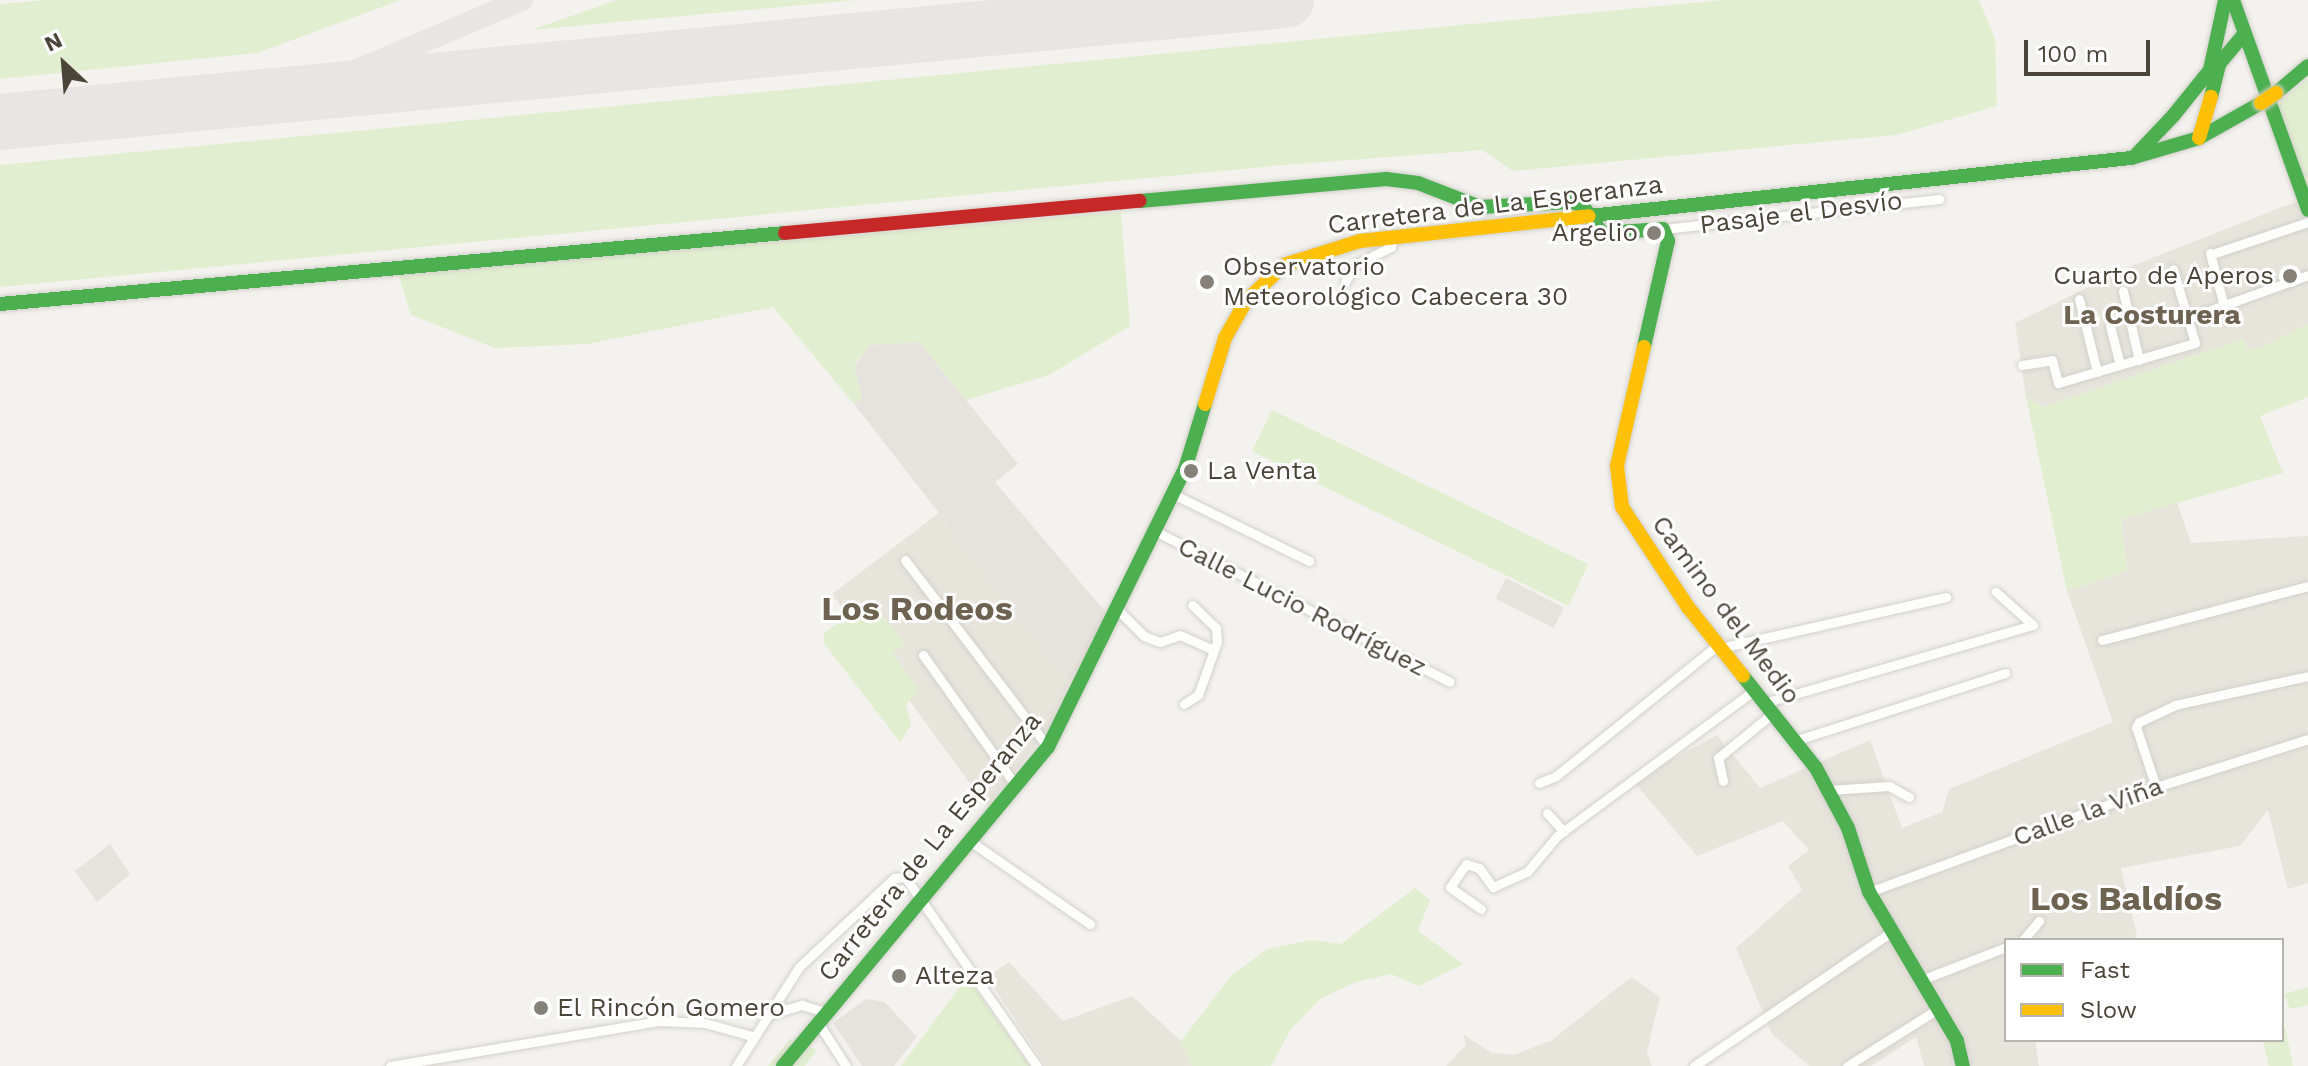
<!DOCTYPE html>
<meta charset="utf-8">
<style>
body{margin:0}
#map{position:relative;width:2308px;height:1066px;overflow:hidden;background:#f4f2ee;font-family:"Work Sans",sans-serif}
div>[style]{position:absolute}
.residential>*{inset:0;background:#e7e4dc}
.industrial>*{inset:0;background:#e6e2de;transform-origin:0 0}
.green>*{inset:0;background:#e1eecf;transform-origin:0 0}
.parking>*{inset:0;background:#e6e3df}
.taxiway>*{height:22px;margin:-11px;padding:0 11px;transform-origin:11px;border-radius:11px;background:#e8e6e4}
.runway>*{height:56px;margin:-28px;padding:0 28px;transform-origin:28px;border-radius:28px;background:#e8e6e4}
.roads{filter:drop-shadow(0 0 2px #d2d0cb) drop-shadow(0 0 2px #d2d0cb)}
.street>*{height:9px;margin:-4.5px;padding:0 4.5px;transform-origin:4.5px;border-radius:4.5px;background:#fdfdfc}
.fast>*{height:14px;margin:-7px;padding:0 7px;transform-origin:7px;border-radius:7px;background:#4caf50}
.slow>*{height:14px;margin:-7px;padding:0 7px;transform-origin:7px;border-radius:7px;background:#ffc107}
.jam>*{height:14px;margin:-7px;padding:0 7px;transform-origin:7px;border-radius:7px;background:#c62828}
.bridges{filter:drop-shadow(0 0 2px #d6cebb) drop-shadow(0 0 2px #d6cebb)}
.slow-bridge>*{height:14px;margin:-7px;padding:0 7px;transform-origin:7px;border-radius:7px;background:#ffc107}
.dots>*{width:22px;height:22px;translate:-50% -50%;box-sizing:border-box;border:4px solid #fff;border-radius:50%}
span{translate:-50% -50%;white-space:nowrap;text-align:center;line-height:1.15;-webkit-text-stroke:6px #fff;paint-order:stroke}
.street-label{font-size:26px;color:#4b4439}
.poi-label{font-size:26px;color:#4b4439}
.right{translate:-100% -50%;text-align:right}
.left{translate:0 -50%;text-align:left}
.neighbourhood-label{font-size:28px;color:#6e6250;font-weight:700}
.district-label{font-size:34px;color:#6e6250;font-weight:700}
.legend{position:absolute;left:2004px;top:938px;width:280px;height:104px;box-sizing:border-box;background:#fff;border:2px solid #b7b4b0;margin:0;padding:10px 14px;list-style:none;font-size:24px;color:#4b4439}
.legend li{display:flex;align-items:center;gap:16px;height:40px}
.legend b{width:40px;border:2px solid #b7b4b0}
.north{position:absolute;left:24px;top:24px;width:80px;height:80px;-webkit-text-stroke:6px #fff;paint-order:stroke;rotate:334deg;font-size:22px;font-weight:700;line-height:32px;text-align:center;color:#4b4439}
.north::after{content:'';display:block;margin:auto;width:28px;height:36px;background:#4b4439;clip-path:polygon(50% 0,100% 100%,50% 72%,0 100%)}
.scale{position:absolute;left:2024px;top:40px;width:126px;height:36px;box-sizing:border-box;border:4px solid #4b4439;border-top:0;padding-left:10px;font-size:24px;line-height:28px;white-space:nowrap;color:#4b4439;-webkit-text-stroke:6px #fff;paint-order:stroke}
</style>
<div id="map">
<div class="residential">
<i style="clip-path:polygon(2303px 199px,2308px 211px,2308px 324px,2260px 348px,2247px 349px,2243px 339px,2044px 407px,2026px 397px,2015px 323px,2129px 267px)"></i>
<i style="clip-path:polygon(2177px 502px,2191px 543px,2308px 536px,2308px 883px,2288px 889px,2268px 810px,2240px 846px,2121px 868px,2137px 936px,2131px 940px,2006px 940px,2006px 1040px,2035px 1040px,2039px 1066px,1924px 1066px,1916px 1037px,1871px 1066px,1809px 1066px,1772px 1034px,1736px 948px,1802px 890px,1788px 866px,1809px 850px,1783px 821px,1697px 856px,1633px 781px,1717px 735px,1760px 788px,1870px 740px,1902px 828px,1942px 812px,1949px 789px,2113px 722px,2067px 591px,2127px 571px,2121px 519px)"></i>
<i style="clip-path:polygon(939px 513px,1070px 681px,1047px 731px,987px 807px,832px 594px)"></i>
<i style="clip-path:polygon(1009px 962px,1063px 1021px,1132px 996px,1181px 1041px,1192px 1066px,1046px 1066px,987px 977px)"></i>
<i style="clip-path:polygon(1631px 977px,1660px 997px,1647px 1052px,1652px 1066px,1446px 1066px,1466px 1045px,1463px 1034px,1492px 1053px,1514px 1055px,1552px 1040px)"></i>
</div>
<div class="industrial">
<i style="clip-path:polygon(919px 342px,1018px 464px,995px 482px,1109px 616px,1070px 681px,854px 404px,862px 399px,854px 368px,869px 345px)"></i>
<i style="left:1506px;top:578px;width:65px;height:23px;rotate:27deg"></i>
<i style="clip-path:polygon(110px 844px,130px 874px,97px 902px,75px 871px)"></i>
</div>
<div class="green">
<i style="clip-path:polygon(46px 0,401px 0,257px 53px,0 79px,0 4px)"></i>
<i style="clip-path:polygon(617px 0,857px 0,531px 30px)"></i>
<i style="clip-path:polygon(1723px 0,1979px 0,1995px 39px,1997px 106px,1896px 135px,1513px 171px,1482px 150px,1284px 165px,0 287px,0 165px)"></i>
<i style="clip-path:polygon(2308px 78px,2308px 193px,2272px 110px)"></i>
<i style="clip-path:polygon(1121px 212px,1130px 326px,1049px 375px,966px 400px,919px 342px,869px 345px,854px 367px,862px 399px,854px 404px,773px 307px,587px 344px,495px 348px,411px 315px,398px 274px)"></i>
<i style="clip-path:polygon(2308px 324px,2308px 397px,2260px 416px,2283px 473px,2121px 519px,2127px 571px,2067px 591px,2026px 397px,2044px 407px,2243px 339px,2247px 349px,2260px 348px)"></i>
<i style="left:1272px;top:410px;width:352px;height:46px;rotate:26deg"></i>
<i style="clip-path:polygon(871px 601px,905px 644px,892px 653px,919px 691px,906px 704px,911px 725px,900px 742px,823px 642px,825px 632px)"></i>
<i style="clip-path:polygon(1415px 888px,1430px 900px,1418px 931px,1464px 964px,1419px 986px,1391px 974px,1356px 982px,1320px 999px,1291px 1029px,1271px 1066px,1192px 1066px,1181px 1041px,1231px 976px,1267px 949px,1311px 940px,1341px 944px)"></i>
<i style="clip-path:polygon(967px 977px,1030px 1066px,901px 1066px)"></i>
<i style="clip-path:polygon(2308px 987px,2308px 1005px,2290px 1009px,2284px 994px)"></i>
<i style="clip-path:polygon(2285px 1026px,2293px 1066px,2269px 1066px,2263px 1040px,2282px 1040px)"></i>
<i style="clip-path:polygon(790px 1039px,817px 1050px,805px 1066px,768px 1066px)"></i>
</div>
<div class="parking">
<i style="clip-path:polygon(866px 999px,885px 1002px,917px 1037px,894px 1066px,862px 1066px,833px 1023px)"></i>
</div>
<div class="taxiway">
<i style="left:303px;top:93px;width:238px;rotate:-23deg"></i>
</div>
<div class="runway">
<i style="left:0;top:122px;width:1292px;rotate:-5.42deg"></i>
</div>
<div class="roads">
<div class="street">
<i style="left:1663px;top:229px;width:278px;rotate:-6.2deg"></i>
<i style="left:2210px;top:253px;width:55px;rotate:75.2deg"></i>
<i style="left:2215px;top:253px;width:98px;rotate:-18.4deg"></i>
<i style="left:1345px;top:282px;width:20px;rotate:-60deg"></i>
<i style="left:1355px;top:265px;width:40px;rotate:-26.6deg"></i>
<i style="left:1391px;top:247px;width:10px;rotate:-79deg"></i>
<i style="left:2123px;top:291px;width:71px;rotate:76.9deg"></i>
<i style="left:2079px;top:299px;width:75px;rotate:76.1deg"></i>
<i style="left:2186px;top:319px;width:130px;rotate:-19.8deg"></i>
<i style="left:2110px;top:326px;width:40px;rotate:75.6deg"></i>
<i style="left:2022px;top:365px;width:30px;rotate:-9deg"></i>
<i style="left:2052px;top:360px;width:24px;rotate:75deg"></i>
<i style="left:2058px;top:383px;width:143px;rotate:-16.3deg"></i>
<i style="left:2195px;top:343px;width:77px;rotate:-106.6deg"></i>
<i style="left:1173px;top:494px;width:152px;rotate:26.2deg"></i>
<i style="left:1155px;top:531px;width:331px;rotate:27.1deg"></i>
<i style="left:905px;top:560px;width:235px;rotate:52.6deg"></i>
<i style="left:1117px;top:609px;width:38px;rotate:45deg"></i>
<i style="left:1144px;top:636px;width:17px;rotate:21deg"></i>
<i style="left:1160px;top:642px;width:21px;rotate:-19deg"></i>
<i style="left:1180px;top:635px;width:37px;rotate:24deg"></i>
<i style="left:2102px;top:640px;width:213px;rotate:-14.7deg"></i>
<i style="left:1720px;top:648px;width:232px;rotate:-12.7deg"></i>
<i style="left:923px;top:655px;width:161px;rotate:54.6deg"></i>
<i style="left:1764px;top:703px;width:280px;rotate:-16.2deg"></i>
<i style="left:2033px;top:625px;width:50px;rotate:-138.3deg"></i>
<i style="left:1184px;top:704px;width:17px;rotate:-33deg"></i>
<i style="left:1198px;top:695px;width:56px;rotate:-70.3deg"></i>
<i style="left:1217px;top:642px;width:14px;rotate:-94deg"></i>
<i style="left:1216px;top:628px;width:33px;rotate:-136deg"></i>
<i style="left:1797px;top:740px;width:219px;rotate:-17.8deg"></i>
<i style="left:1723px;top:781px;width:24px;rotate:-102deg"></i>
<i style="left:1718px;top:758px;width:71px;rotate:-39.3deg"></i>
<i style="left:1539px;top:783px;width:18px;rotate:-22deg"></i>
<i style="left:1556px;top:776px;width:208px;rotate:-39deg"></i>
<i style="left:2156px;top:787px;width:63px;rotate:-108.4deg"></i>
<i style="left:2136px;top:727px;width:6px;rotate:-59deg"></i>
<i style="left:2139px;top:722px;width:40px;rotate:-25deg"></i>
<i style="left:2175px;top:705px;width:136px;rotate:-12.3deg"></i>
<i style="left:1828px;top:790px;width:61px;rotate:-3.8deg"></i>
<i style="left:1889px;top:786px;width:23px;rotate:29deg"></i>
<i style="left:1547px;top:813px;width:25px;rotate:48deg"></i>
<i style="left:970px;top:841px;width:146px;rotate:34.7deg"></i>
<i style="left:1869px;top:892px;width:306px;rotate:-20.1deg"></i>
<i style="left:2156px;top:787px;width:159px;rotate:-17.5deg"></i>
<i style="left:1481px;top:909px;width:38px;rotate:-145deg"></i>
<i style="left:1450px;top:887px;width:28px;rotate:-55deg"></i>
<i style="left:1466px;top:864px;width:14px;rotate:17deg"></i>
<i style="left:1479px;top:868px;width:24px;rotate:54deg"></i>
<i style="left:1493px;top:887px;width:37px;rotate:-24deg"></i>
<i style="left:1527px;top:872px;width:47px;rotate:-50.2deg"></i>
<i style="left:1557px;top:836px;width:245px;rotate:-36.5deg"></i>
<i style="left:2023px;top:940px;width:25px;rotate:-50deg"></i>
<i style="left:1921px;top:980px;width:91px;rotate:-21.2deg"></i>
<i style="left:765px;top:1016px;width:39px;rotate:-17deg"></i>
<i style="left:802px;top:1005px;width:27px;rotate:17deg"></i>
<i style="left:819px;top:1024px;width:50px;rotate:57.3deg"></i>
<i style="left:390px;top:1066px;width:274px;rotate:-9.5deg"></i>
<i style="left:660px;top:1021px;width:45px;rotate:2.5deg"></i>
<i style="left:705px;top:1023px;width:49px;rotate:15.5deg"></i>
<i style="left:736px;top:1066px;width:117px;rotate:-57.5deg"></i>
<i style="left:799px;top:967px;width:130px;rotate:-43.1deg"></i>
<i style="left:894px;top:878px;width:11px;rotate:-5deg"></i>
<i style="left:905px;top:877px;width:231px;rotate:55.1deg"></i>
<i style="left:1694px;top:1066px;width:238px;rotate:-34.2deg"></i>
<i style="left:1847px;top:1066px;width:107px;rotate:-32.1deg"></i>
</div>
<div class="fast">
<i style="left:2233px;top:0;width:223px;rotate:70.3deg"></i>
<i style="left:2276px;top:93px;width:42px;rotate:-40.2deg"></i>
<i style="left:2211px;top:97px;width:34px;rotate:-76deg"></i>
<i style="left:2219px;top:64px;width:38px;rotate:-50deg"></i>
<i style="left:2173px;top:116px;width:59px;rotate:-51.2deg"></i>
<i style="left:2210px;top:70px;width:72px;rotate:-77.9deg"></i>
<i style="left:2135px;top:156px;width:55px;rotate:-46.5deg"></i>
<i style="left:1140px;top:201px;width:247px;rotate:-5.1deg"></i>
<i style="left:1386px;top:179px;width:32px;rotate:7deg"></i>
<i style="left:1418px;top:183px;width:66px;rotate:21.2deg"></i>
<i style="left:1480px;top:207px;width:92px;rotate:-3.1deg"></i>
<i style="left:1572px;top:202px;width:12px;rotate:20deg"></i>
<i style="left:1583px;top:206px;width:33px;rotate:55deg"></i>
<i style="left:1602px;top:233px;width:61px;rotate:-3.8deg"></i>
<i style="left:1663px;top:229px;width:13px;rotate:67deg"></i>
<i style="left:1668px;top:241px;width:109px;rotate:102.8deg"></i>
<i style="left:1589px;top:216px;width:545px;rotate:-6.11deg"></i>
<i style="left:2131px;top:158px;width:71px;rotate:-16.4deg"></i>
<i style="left:2199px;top:138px;width:71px;rotate:-29.4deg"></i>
<i style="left:0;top:304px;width:788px;rotate:-5.17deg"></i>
<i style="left:1743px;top:676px;width:117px;rotate:51.6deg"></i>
<i style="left:1816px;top:768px;width:68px;rotate:61.9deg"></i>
<i style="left:1848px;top:828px;width:67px;rotate:71.8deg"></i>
<i style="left:1869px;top:892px;width:173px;rotate:59.4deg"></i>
<i style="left:1957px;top:1041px;width:26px;rotate:77deg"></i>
<i style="left:783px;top:1066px;width:415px;rotate:-50.3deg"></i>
<i style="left:1048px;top:747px;width:310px;rotate:-63.8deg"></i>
<i style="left:1185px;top:469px;width:68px;rotate:-72.9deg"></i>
</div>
<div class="slow">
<i style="left:2199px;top:138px;width:43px;rotate:-73.7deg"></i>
<i style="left:1644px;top:347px;width:122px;rotate:102.8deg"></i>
<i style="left:1617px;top:466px;width:41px;rotate:83deg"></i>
<i style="left:1622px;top:507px;width:120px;rotate:56.6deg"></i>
<i style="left:1688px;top:607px;width:88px;rotate:51.4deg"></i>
<i style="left:1205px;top:404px;width:69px;rotate:-73.1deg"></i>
<i style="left:1225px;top:338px;width:43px;rotate:-60.4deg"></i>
<i style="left:1246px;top:301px;width:52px;rotate:-43.5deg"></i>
<i style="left:1284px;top:265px;width:80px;rotate:-17.5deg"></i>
<i style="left:1360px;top:241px;width:230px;rotate:-6.2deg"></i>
</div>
<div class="jam">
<i style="left:785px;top:233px;width:356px;rotate:-5.2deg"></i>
</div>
</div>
<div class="bridges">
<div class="slow-bridge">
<i style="left:2261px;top:103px;width:18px;rotate:-34deg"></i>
</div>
</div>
<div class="dots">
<i style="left:1654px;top:233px;background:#868178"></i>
<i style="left:2290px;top:276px;background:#868178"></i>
<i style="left:1207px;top:282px;background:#868178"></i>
<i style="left:1191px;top:471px;background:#868178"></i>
<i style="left:899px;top:976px;background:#868178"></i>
<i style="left:541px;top:1008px;background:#868178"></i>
</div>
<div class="street-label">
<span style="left:1495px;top:205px;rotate:-7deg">Carretera de La Esperanza</span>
<span style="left:1801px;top:213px;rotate:-7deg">Pasaje el Desvío</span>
<span style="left:1302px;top:607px;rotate:27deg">Calle Lucio Rodríguez</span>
<span style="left:1726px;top:610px;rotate:53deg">Camino del Medio</span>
<span style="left:2088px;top:812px;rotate:-20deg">Calle la Viña</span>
<span style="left:930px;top:847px;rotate:-51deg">Carretera de La Esperanza</span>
</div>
<div class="poi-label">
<span class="right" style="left:1638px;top:233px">Argelio</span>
<span class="left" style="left:1223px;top:282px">Observatorio<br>Meteorológico Cabecera 30</span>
<span class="right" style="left:2274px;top:276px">Cuarto de Aperos</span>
<span class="left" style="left:1207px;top:471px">La Venta</span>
<span class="left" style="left:915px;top:976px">Alteza</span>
<span class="left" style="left:557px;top:1008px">El Rincón Gomero</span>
</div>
<div class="neighbourhood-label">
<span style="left:2152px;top:315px">La Costurera</span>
</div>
<div class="district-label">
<span style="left:917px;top:609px">Los Rodeos</span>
<span style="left:2126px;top:899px">Los Baldíos</span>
</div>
<ul class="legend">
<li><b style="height:10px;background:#4caf50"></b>Fast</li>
<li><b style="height:10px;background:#ffc107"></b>Slow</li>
</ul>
<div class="north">N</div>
<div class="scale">100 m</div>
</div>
